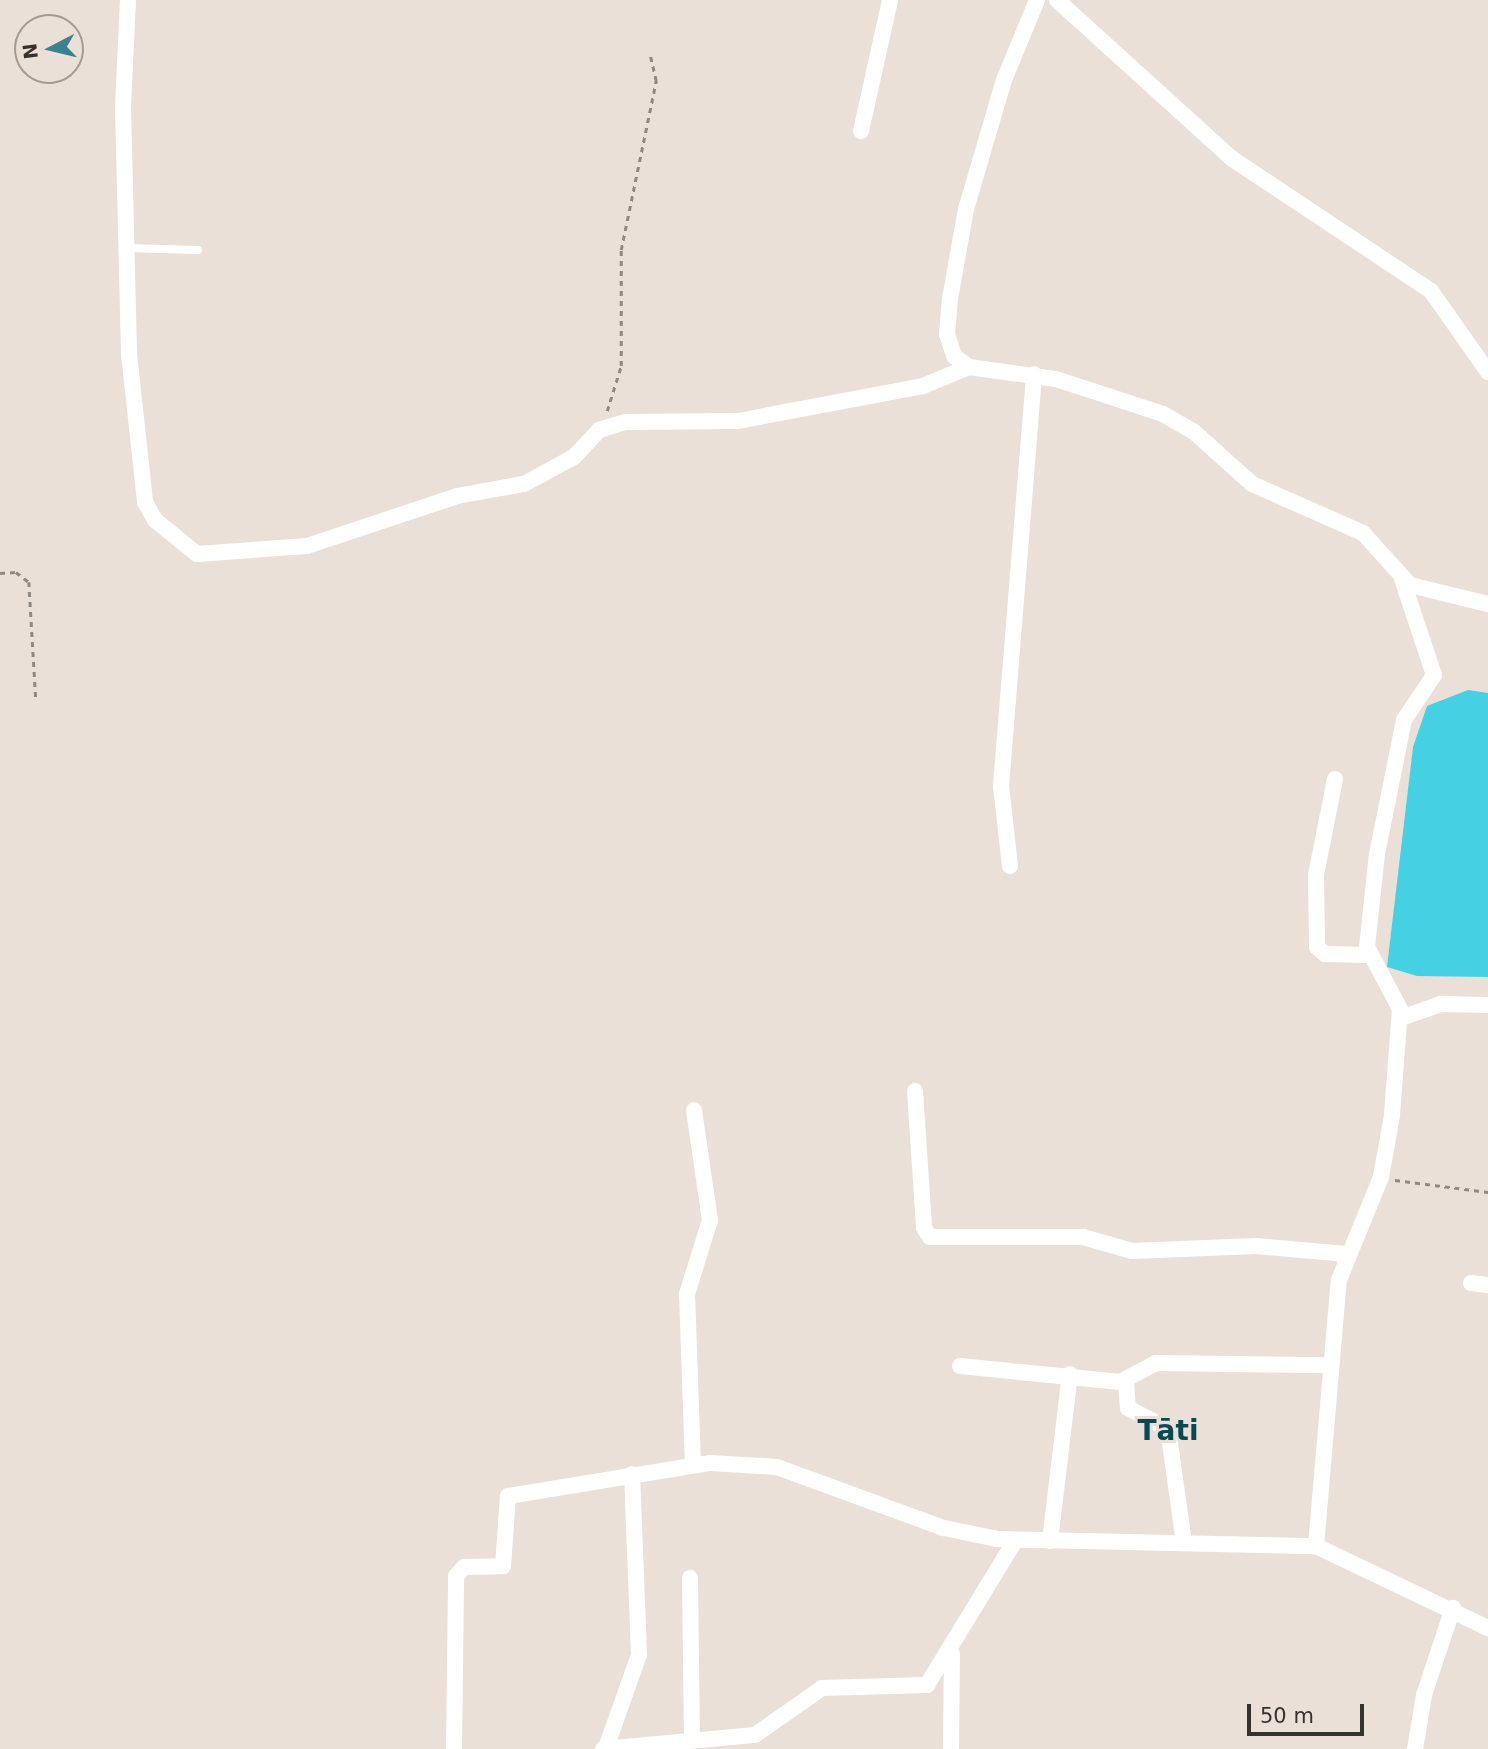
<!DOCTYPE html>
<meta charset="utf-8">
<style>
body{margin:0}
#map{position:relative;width:1488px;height:1749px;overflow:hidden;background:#ebe0d8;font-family:"DejaVu Sans",sans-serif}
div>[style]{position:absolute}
.water>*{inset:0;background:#46d0e4}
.path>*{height:2.5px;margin-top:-1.25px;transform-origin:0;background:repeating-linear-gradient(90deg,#908882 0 5px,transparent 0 10px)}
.service>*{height:8px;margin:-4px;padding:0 4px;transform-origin:4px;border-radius:4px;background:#fff}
.minor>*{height:16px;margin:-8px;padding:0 8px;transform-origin:8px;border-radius:8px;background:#fff}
span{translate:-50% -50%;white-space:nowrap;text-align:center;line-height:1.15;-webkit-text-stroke:6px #ebe0d8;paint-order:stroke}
.district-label{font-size:28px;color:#0b4952;font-weight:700}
.north{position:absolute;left:14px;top:14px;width:70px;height:70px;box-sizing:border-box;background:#ebe0d8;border:2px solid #a39a94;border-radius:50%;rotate:263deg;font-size:19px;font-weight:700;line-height:28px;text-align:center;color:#36322e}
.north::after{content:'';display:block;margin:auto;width:24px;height:32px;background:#3c828e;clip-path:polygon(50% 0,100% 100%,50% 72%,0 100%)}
.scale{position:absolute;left:1247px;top:1704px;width:117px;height:32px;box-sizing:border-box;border:4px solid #36322e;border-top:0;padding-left:9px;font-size:21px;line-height:24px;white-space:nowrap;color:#36322e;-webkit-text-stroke:5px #ebe0d8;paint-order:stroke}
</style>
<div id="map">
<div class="water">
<i style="clip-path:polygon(1468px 690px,1488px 693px,1488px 977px,1417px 976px,1387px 967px,1413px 747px,1427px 706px)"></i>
</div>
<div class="path">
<i style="left:607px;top:411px;width:47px;rotate:-72.7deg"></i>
<i style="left:621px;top:366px;width:116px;rotate:-90deg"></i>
<i style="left:621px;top:250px;width:173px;rotate:-78.3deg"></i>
<i style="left:656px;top:81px;width:26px;rotate:-103deg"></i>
<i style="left:0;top:573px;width:16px;rotate:-4deg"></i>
<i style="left:16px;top:572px;width:16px;rotate:38deg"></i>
<i style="left:29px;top:582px;width:119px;rotate:86.6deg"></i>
<i style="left:1395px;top:1180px;width:94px;rotate:7.4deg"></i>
</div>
<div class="service">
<i style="left:126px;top:248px;width:72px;rotate:1.6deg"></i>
</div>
<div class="minor">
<i style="left:128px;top:0;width:107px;rotate:92.7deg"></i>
<i style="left:123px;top:107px;width:247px;rotate:88.6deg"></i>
<i style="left:129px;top:354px;width:149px;rotate:83.8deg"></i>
<i style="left:145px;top:502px;width:21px;rotate:61deg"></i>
<i style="left:155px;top:520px;width:54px;rotate:39deg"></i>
<i style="left:197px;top:554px;width:110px;rotate:-4.2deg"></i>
<i style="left:307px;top:546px;width:158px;rotate:-18.4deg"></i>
<i style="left:457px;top:496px;width:68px;rotate:-10.2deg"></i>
<i style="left:524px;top:484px;width:57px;rotate:-28.4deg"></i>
<i style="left:574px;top:457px;width:37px;rotate:-47deg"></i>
<i style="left:599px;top:430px;width:28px;rotate:-17deg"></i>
<i style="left:626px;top:422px;width:112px;rotate:-0.5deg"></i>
<i style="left:738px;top:421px;width:188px;rotate:-10.7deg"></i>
<i style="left:923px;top:386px;width:50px;rotate:-22.4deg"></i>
<i style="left:1037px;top:0;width:87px;rotate:112.4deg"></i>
<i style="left:1004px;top:80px;width:134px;rotate:106.4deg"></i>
<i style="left:966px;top:209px;width:91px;rotate:100.1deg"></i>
<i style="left:950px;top:299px;width:35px;rotate:95deg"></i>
<i style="left:947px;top:334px;width:23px;rotate:72deg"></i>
<i style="left:954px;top:356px;width:19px;rotate:36deg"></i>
<i style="left:969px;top:367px;width:88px;rotate:7.9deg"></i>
<i style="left:1056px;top:379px;width:113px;rotate:18.1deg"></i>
<i style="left:1163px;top:414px;width:34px;rotate:30deg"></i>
<i style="left:1193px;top:431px;width:79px;rotate:41.9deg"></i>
<i style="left:1252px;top:484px;width:121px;rotate:23.8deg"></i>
<i style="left:1363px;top:533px;width:70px;rotate:47.9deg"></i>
<i style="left:1410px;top:585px;width:80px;rotate:13.7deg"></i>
<i style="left:1057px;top:0;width:235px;rotate:42.2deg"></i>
<i style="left:1231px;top:158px;width:240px;rotate:33.6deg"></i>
<i style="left:1431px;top:291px;width:99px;rotate:54.9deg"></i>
<i style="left:861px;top:131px;width:134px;rotate:-77.5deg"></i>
<i style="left:1335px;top:779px;width:98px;rotate:101.2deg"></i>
<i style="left:1316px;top:875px;width:72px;rotate:89.2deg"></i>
<i style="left:1317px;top:947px;width:11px;rotate:41deg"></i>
<i style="left:1325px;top:954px;width:44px;rotate:1.3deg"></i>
<i style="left:1010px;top:866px;width:81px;rotate:-96.4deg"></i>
<i style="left:1001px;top:786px;width:413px;rotate:-85.4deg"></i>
<i style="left:1401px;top:1018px;width:42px;rotate:-19.3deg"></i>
<i style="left:1441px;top:1004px;width:47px;rotate:1.2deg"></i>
<i style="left:915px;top:1091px;width:137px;rotate:86.2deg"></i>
<i style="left:924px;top:1228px;width:11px;rotate:56deg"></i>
<i style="left:930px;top:1237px;width:153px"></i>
<i style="left:1083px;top:1237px;width:51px;rotate:15.9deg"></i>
<i style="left:1132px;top:1251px;width:124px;rotate:-2.3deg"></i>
<i style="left:1256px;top:1246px;width:91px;rotate:5deg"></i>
<i style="left:1471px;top:1283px;width:17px;rotate:7deg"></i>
<i style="left:960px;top:1366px;width:161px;rotate:5.7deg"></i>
<i style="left:1120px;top:1382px;width:41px;rotate:-27.8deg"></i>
<i style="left:1156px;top:1363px;width:174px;rotate:0.7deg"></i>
<i style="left:1126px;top:1381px;width:27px;rotate:86deg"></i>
<i style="left:1128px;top:1408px;width:45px;rotate:27.7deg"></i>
<i style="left:1168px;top:1429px;width:115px;rotate:82deg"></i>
<i style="left:693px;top:1465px;width:171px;rotate:-92deg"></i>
<i style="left:687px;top:1294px;width:77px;rotate:-72.7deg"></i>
<i style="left:710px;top:1220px;width:111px;rotate:-98.3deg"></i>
<i style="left:1050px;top:1541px;width:168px;rotate:-83.2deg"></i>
<i style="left:1316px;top:1546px;width:267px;rotate:-85.1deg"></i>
<i style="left:1339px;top:1280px;width:111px;rotate:-67.8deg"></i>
<i style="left:1381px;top:1177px;width:63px;rotate:-79.9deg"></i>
<i style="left:1392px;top:1115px;width:106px;rotate:-85.7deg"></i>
<i style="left:1400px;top:1009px;width:70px;rotate:-118deg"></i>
<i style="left:1367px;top:947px;width:94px;rotate:-83.9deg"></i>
<i style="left:1377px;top:854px;width:137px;rotate:-78.6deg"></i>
<i style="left:1404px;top:720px;width:54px;rotate:-56.3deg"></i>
<i style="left:1434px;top:675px;width:101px;rotate:-108.4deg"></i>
<i style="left:690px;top:1578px;width:162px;rotate:89.3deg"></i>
<i style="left:606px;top:1748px;width:99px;rotate:-70.5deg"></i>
<i style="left:639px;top:1655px;width:181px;rotate:-92.2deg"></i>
<i style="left:454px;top:1749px;width:173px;rotate:-89.3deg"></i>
<i style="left:456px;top:1576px;width:12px;rotate:-48deg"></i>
<i style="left:464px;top:1567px;width:39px;rotate:-1deg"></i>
<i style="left:503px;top:1566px;width:70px;rotate:-85.9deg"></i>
<i style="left:508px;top:1496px;width:205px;rotate:-9.3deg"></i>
<i style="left:710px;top:1463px;width:67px;rotate:3.4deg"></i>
<i style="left:777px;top:1467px;width:178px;rotate:20.1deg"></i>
<i style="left:944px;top:1528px;width:54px;rotate:11.7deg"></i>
<i style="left:997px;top:1539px;width:319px;rotate:1.3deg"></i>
<i style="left:1316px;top:1546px;width:191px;rotate:25.5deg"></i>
<i style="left:603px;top:1749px;width:153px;rotate:-5.3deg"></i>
<i style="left:755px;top:1735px;width:82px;rotate:-35deg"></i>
<i style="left:822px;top:1688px;width:105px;rotate:-1.6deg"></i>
<i style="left:927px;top:1685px;width:169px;rotate:-58.6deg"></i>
<i style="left:951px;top:1749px;width:95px;rotate:-89.4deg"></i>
<i style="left:1415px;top:1749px;width:55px;rotate:-80.5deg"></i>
<i style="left:1424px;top:1695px;width:92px;rotate:-71.6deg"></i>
</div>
<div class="district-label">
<span style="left:1168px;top:1431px">Tāti</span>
</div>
<div class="north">N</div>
<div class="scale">50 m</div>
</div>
